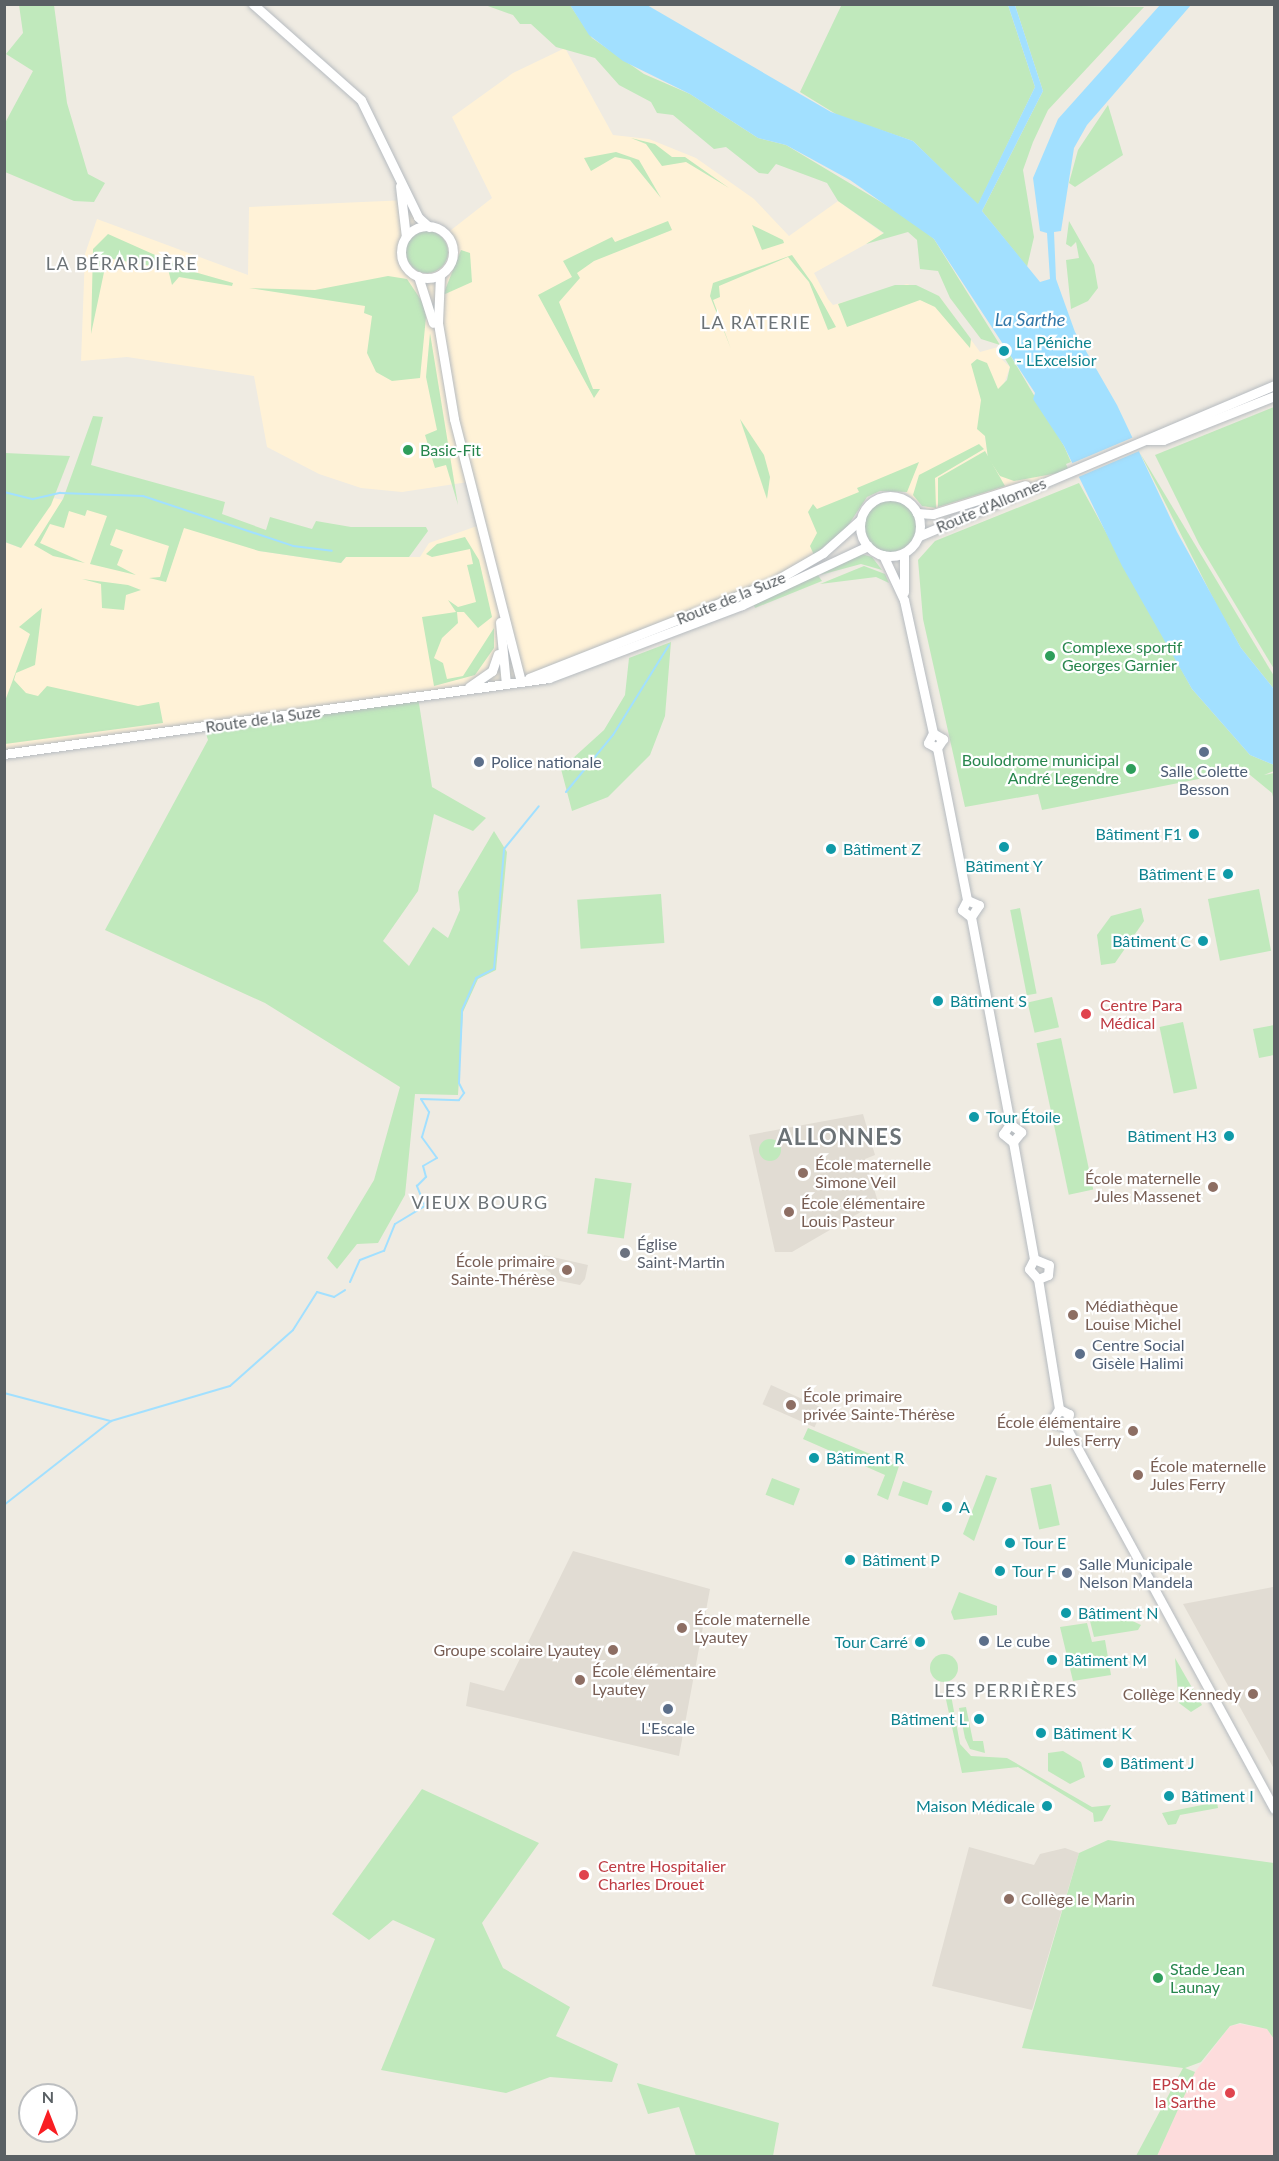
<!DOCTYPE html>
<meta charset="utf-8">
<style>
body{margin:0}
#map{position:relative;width:1279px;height:2161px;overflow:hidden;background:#efebe2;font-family:Lato,sans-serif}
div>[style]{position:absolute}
.commercial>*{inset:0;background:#fff2d7}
.education>*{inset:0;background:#e1dcd3;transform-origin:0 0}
.medical>*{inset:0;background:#fddcdc}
.green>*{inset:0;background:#c0e9bc;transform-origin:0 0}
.round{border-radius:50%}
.water>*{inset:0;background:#a2e0ff}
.pier>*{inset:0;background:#efebe2;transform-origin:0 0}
.stream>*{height:2px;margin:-1px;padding:0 1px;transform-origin:1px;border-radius:1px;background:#a2e0ff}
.roads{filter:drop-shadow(0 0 2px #b6bbc0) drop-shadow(0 0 2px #b6bbc0)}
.secondary>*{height:9px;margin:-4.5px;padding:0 4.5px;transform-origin:4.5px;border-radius:4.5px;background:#fff}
.secondary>.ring{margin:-4.5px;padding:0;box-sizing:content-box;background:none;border:9px solid #fff;border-radius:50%}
.dots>*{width:16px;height:16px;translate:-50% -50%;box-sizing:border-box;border:3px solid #fff;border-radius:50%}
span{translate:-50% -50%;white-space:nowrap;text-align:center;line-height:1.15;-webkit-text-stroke:4.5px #fff;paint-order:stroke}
.culture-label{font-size:16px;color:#0d838f}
.left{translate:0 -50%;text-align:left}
.right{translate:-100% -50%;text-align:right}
.leisure-label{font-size:16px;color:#27864d}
.street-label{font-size:16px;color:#5a6064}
.service-label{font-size:16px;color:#4e5e75}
.health-label{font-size:16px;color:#be3a42}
.education-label{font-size:16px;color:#785e54}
.worship-label{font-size:16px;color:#5b616d}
.neighbourhood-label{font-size:18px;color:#6b7276;letter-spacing:1.5px}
.water-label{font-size:18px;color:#3177a8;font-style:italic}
.district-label{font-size:22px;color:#6b7276;font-weight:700;letter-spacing:1.5px}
.frame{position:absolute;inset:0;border:6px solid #5a6064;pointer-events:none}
.north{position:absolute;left:18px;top:2083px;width:60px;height:60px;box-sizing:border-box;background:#fff;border:2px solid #bdbfc1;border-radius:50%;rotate:0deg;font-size:16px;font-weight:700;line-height:24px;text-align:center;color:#5a6064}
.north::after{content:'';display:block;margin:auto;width:21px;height:27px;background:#f91e23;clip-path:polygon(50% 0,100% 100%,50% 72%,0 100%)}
</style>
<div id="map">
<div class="commercial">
<i style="clip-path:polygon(565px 48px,613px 135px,649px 139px,696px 158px,754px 199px,789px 236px,838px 201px,884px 234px,814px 273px,828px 299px,833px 305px,907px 284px,939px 296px,980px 352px,998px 347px,997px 355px,1010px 367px,985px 436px,988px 458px,1063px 474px,926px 514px,926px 508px,904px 491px,880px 491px,867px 497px,804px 566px,521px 681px,5px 754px,4px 542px,21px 548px,54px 498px,220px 535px,259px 551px,341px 563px,346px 557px,420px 557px,429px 543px,477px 526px,468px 482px,402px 492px,361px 488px,319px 474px,267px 447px,254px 376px,127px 357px,81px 361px,85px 254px,97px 219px,248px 275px,249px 207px,408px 200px,418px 228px,446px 234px,492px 198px,452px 117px,513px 73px)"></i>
</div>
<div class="education">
<i style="clip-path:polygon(863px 1114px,875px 1155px,865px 1159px,878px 1202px,792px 1252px,775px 1252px,749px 1135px)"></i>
<i style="clip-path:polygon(544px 1255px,588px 1265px,585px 1279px,580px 1285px,550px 1279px,551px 1273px,542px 1267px)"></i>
<i style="left:771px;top:1385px;width:57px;height:21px;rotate:24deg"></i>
<i style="clip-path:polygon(573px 1551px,710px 1589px,679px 1756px,466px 1706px,470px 1682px,504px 1691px)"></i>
<i style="clip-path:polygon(1274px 1575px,1274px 1769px,1183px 1604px,1273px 1587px)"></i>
<i style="clip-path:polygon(969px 1847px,1034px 1865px,1040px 1854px,1065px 1848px,1079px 1853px,1032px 2010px,932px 1986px)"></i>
</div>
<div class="medical">
<i style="clip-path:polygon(1240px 2024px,1267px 2029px,1274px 2039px,1274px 2156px,1157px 2156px,1195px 2072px,1230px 2026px)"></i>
</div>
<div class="green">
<i style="clip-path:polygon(842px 4px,1008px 5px,1035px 87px,978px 205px,913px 141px,839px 116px,800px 92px)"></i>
<i style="clip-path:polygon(19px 5px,54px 5px,67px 103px,88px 174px,105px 183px,94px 202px,74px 201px,5px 172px,5px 123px,33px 71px,6px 54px,23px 33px)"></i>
<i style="clip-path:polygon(485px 5px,570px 5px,592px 38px,644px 74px,690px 94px,758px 138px,786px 145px,911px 220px,934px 239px,1000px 345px,981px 339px,950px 298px,938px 271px,920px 269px,917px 240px,908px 232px,866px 244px,884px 233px,838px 201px,827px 183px,776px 164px,768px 174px,759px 173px,726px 147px,714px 149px,673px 115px,657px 113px,651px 102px,619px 85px,595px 58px,556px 47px,531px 24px,520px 24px,513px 15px)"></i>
<i style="clip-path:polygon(1015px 5px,1144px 7px,1048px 110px,1033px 142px,1023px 170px,1034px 237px,1027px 267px,982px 211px,1043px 91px)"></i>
<i style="clip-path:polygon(1108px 105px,1123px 155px,1075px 187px,1069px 183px,1078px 150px)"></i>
<i style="clip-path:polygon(631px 138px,655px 144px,672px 157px,685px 157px,729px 188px,686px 162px,662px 166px,646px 144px)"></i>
<i style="clip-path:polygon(616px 152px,639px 160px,661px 198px,630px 160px,615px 157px,591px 171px,584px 158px)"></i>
<i style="clip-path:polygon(668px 221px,672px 230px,594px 261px,577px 273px,580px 278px,559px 302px,593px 389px,600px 389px,594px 398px,538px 295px,572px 277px,563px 261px,612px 237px,615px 242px)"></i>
<i style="clip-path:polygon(1069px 221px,1094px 265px,1098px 288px,1088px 301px,1071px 309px,1066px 260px,1079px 258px,1076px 242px,1071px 247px,1066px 244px)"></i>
<i style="clip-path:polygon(752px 225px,783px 240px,784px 243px,762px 250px)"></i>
<i class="round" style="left:406px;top:231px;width:42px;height:42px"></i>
<i style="clip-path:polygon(108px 234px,191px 271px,233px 283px,232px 286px,179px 277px,172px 285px,168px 269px,107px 258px,91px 334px,93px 249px)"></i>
<i style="clip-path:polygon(461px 250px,470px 253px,472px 282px,443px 295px)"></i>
<i style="clip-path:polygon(792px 255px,812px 283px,836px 327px,828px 330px,809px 282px,788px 257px,719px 286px,720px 297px,713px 300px,731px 349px,710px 296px,713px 283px)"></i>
<i style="clip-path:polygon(388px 276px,407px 279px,423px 303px,426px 317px,420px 378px,392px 381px,376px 372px,367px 353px,372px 316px,364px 313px,365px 306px,249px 288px,315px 290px)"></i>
<i style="clip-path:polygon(895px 285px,916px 285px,939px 296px,971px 339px,970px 348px,935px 307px,920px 300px,847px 327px,838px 304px)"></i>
<i style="clip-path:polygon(430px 333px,458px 505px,446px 465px,435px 468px,425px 435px,437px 430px,426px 377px)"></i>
<i style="clip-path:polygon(1009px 353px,1064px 446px,1071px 462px,1066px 464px,1069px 471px,1014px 481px,1000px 476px,988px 458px,985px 436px,977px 429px,981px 400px,971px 364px,977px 359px,987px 363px,998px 389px,1007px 380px,1010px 367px,1004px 357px)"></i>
<i style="clip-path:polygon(1274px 407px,1274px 669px,1199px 544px,1155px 455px)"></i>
<i style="clip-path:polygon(93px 416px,103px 417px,91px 465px,225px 502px,222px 514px,266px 530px,270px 517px,312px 529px,316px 521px,351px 527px,426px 527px,428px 531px,409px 557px,346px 557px,341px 563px,259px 551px,184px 528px,166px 582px,149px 578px,160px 577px,169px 546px,116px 529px,110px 545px,123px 550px,117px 565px,136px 575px,90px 564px,107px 516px,87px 510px,85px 516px,69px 511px,64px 528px,50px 524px,40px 543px,85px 563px,53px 556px,34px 545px,63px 499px)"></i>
<i style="clip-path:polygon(740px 419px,764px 455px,770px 477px,767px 499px)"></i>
<i style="clip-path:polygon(979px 444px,984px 449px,935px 478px,936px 508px,922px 506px,913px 495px,919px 475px)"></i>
<i style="clip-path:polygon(985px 451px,1005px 486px,938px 507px,938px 478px)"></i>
<i style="clip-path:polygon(5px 453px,70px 456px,51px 505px,21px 548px,5px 542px)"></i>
<i style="clip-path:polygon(1140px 453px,1274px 676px,1274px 689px,1241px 648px,1217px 606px)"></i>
<i style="clip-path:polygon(919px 462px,907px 492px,880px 491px,867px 497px,847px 527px,814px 555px,810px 546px,817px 533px,808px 512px,813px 504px,817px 509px,859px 492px,857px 488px)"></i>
<i style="clip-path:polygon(1079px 483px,1192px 689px,1250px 755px,1274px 765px,1274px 771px,1264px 775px,1274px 773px,1274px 801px,1272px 793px,1244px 770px,1042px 810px,1038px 794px,965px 807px,923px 619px,918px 560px,935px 541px)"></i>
<i class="round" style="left:864px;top:500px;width:52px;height:52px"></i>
<i style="clip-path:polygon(465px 537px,479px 560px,492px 617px,478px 628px,464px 612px,457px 612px,458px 623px,442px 638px,434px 658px,443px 663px,447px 679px,463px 676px,494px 628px,494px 648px,475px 675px,434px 686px,422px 617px,456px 612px,448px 600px,458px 607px,476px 602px,467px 565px,473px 564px,470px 549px,432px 557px,426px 554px,437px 544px)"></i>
<i style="clip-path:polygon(858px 553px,872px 557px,882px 570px,861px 564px,820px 575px)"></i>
<i style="clip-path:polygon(864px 566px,885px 574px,889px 583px,876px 577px,820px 584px)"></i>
<i style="clip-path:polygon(815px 571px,822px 581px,755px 608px,752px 600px)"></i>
<i style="clip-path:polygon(82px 579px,128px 585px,141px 590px,126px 595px,124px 610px,102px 608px,101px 584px)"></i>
<i style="clip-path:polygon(42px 608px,35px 665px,16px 673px,14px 680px,26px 693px,38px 696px,47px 686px,138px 706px,159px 702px,163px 723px,5px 744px,5px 701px,30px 634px,19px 627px)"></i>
<i style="clip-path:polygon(671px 642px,665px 716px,650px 755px,608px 797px,572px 811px,561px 769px,604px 730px,625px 695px,629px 658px)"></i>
<i style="clip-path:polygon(418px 697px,432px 787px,486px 818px,473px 831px,434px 814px,418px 891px,383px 941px,409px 966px,433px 927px,448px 938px,460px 910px,458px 892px,494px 831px,507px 852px,496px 970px,478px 979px,463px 1012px,458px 1095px,415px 1094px,405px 1195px,378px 1243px,357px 1244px,337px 1269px,327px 1258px,374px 1180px,400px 1087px,265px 1003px,105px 930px,208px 740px,204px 727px)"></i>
<i style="left:1259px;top:889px;width:63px;height:52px;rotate:79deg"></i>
<i style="left:661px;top:894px;width:49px;height:84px;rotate:86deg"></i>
<i style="left:1020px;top:908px;width:87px;height:10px;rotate:79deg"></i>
<i style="clip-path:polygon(1141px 908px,1144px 921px,1115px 963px,1101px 965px,1097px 935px,1111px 916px)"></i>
<i style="left:1052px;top:997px;width:31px;height:25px;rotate:77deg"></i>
<i style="left:1183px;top:1022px;width:68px;height:24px;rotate:78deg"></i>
<i style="clip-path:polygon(1274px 1025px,1274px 1055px,1259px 1058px,1253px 1029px)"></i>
<i style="left:1061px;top:1038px;width:155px;height:25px;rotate:78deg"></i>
<i class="round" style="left:759px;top:1139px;width:22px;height:22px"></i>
<i style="left:595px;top:1178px;width:37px;height:56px;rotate:8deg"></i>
<i style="clip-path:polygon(808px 1428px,899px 1466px,888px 1500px,877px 1495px,885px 1475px,803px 1439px)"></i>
<i style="clip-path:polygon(986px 1475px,997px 1478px,974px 1541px,963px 1534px)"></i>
<i style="left:772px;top:1478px;width:30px;height:18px;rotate:21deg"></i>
<i style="left:903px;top:1481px;width:31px;height:15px;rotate:19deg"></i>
<i style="left:1051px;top:1484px;width:42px;height:21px;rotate:78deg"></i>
<i style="clip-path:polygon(959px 1592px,997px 1606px,997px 1615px,954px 1620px,951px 1612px)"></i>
<i style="clip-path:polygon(1122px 1616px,1141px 1625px,1138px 1630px,1094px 1637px,1090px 1621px)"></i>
<i style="clip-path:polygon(1087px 1623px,1092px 1642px,1105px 1640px,1111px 1675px,1073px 1681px,1060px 1627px)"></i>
<i class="round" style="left:930px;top:1654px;width:28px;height:28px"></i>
<i style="clip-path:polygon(1175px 1658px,1202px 1705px,1191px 1712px,1179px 1703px)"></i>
<i style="clip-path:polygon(945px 1695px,951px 1695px,960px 1744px,971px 1756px,1007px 1758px,1092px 1807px,1111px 1805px,1102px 1821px,1094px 1822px,1093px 1813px,1018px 1767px,962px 1773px)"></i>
<i style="clip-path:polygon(966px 1707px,973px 1741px,983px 1741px,985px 1753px,970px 1749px,965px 1738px,959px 1708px)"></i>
<i style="clip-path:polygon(1063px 1751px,1081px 1762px,1085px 1777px,1070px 1784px,1048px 1771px,1048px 1753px)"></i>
<i style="clip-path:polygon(422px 1789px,539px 1843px,482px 1923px,503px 1968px,570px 2007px,556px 2036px,618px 2064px,612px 2082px,550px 2077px,506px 2093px,381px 2070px,435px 1939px,393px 1920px,369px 1940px,332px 1914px)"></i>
<i style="clip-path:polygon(1217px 1802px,1218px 1808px,1180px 1815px,1176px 1824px,1168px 1825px,1162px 1813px)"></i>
<i style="clip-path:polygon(1108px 1840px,1274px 1863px,1274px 2039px,1267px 2029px,1240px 2023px,1230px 2026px,1201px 2062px,1185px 2068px,1195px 2072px,1157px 2156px,1136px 2156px,1183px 2068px,1022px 2048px,1079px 1853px)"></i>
<i style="clip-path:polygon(637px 2083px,779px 2123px,773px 2156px,696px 2156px,679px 2107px,648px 2114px)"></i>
</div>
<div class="water">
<i style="clip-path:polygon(570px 5px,647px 5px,831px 112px,913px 141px,978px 204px,1035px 87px,1008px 5px,1015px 5px,1043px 91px,982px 211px,1040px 282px,1050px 279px,1047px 233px,1040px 231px,1033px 178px,1058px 119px,1160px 5px,1191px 5px,1087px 125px,1074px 148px,1061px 231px,1054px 232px,1056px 279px,1075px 332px,1117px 405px,1177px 532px,1241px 648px,1274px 689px,1274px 765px,1250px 755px,1192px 689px,1122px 566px,1064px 446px,1033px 399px,1035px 393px,934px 239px,850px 180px,786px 145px,758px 138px,690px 94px,623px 61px,589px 35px)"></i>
</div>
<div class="pier">
<i style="left:1134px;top:437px;width:15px;height:70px;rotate:67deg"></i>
</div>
<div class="stream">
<i style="left:4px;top:492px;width:30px;rotate:14deg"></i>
<i style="left:33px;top:499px;width:28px;rotate:-13deg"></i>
<i style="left:60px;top:493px;width:83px;rotate:2.1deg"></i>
<i style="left:143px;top:496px;width:158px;rotate:18.4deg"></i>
<i style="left:293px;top:546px;width:39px;rotate:7deg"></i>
<i style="left:566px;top:792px;width:74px;rotate:-50.5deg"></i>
<i style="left:613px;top:735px;width:106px;rotate:-58.1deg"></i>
<i style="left:350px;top:1282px;width:24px;rotate:-66deg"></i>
<i style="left:360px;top:1260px;width:26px;rotate:-21deg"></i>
<i style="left:384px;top:1251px;width:29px;rotate:-68deg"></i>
<i style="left:395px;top:1224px;width:35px;rotate:-31deg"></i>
<i style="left:425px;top:1206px;width:22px;rotate:-112deg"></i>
<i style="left:417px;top:1186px;width:13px;rotate:-45deg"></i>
<i style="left:426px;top:1177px;width:11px;rotate:-105deg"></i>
<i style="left:423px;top:1166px;width:16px;rotate:-30deg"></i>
<i style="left:437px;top:1158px;width:26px;rotate:-126deg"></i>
<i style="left:422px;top:1137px;width:26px;rotate:-74deg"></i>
<i style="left:429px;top:1112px;width:15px;rotate:-122deg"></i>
<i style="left:421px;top:1099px;width:38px;rotate:2deg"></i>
<i style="left:459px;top:1100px;width:9px;rotate:-54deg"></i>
<i style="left:464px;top:1093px;width:11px;rotate:-117deg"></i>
<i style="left:459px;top:1083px;width:73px;rotate:-87.6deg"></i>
<i style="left:462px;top:1010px;width:35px;rotate:-66deg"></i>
<i style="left:476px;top:978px;width:20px;rotate:-27deg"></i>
<i style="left:494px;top:969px;width:120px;rotate:-85.2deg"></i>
<i style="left:504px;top:849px;width:55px;rotate:-50.9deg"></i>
<i style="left:4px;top:1393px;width:111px;rotate:14.7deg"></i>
<i style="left:4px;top:1505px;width:136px;rotate:-38.1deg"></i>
<i style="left:111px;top:1421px;width:124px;rotate:-16.4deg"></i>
<i style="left:230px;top:1386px;width:84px;rotate:-41.6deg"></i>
<i style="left:293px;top:1330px;width:45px;rotate:-57.7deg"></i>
<i style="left:317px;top:1292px;width:18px;rotate:16deg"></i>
<i style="left:334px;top:1297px;width:13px;rotate:-32deg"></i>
</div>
<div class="roads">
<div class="secondary">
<i style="left:253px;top:4px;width:144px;rotate:41.6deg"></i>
<i style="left:361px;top:100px;width:130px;rotate:64deg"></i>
<i style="left:418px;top:217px;width:15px;rotate:42deg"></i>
<i style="left:400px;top:186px;width:51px;rotate:83.3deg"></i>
<i class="ring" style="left:401px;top:226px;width:43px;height:43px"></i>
<i style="left:440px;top:275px;width:48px;rotate:92.4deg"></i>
<i style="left:438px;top:323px;width:97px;rotate:80.5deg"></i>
<i style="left:454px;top:419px;width:270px;rotate:75.7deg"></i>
<i style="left:418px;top:276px;width:49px;rotate:72.3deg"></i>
<i style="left:1147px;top:440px;width:16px"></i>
<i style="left:1163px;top:440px;width:119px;rotate:-21.6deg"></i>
<i class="ring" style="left:860px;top:496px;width:51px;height:51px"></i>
<i style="left:917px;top:513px;width:16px;rotate:4deg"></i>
<i style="left:933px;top:514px;width:97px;rotate:-17.3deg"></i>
<i style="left:919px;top:536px;width:386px;rotate:-23deg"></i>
<i style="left:883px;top:555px;width:50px;rotate:65deg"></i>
<i style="left:904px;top:600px;width:136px;rotate:77.7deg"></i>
<i style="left:904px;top:592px;width:39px;rotate:-90deg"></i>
<i style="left:500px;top:622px;width:62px;rotate:84.5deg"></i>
<i style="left:529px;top:678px;width:262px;rotate:-21.5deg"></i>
<i style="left:773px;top:582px;width:58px;rotate:-30.1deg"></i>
<i style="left:823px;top:553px;width:51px;rotate:-41.8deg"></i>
<i style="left:469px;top:687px;width:28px;rotate:-35deg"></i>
<i style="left:492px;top:671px;width:18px;rotate:-71deg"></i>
<i style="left:933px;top:733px;width:12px;rotate:31deg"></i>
<i style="left:943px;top:739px;width:11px;rotate:124deg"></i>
<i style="left:933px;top:733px;width:11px;rotate:117deg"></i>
<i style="left:928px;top:743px;width:10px;rotate:29deg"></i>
<i style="left:937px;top:748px;width:155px;rotate:78.8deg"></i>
<i style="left:4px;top:754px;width:550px;rotate:-7.94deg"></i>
<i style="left:549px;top:678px;width:206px;rotate:-20.7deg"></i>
<i style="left:742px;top:605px;width:139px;rotate:-25.1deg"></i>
<i style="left:967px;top:900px;width:13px;rotate:23deg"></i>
<i style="left:979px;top:905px;width:14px;rotate:124deg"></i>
<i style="left:967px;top:900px;width:11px;rotate:117deg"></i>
<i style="left:962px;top:910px;width:11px;rotate:38deg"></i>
<i style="left:971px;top:917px;width:211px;rotate:79.3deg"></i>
<i style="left:1010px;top:1124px;width:14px;rotate:36deg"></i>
<i style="left:1021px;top:1132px;width:13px;rotate:129deg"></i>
<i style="left:1010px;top:1124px;width:12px;rotate:125deg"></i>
<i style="left:1003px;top:1134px;width:13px;rotate:39deg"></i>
<i style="left:1013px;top:1142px;width:119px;rotate:79.8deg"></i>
<i style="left:1034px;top:1259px;width:11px;rotate:117deg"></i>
<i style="left:1029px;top:1269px;width:13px;rotate:48deg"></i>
<i style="left:1038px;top:1279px;width:132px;rotate:80.8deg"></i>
<i style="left:1034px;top:1259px;width:16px;rotate:22deg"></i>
<i style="left:1049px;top:1265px;width:10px;rotate:96deg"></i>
<i style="left:1048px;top:1275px;width:11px;rotate:158deg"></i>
<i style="left:1059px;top:1409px;width:15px;rotate:122deg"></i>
<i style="left:1051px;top:1422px;width:16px;rotate:18deg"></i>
<i style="left:1059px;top:1409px;width:11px;rotate:27deg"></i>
<i style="left:1069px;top:1414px;width:13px;rotate:103deg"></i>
<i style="left:1066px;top:1427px;width:435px;rotate:61.4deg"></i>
</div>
</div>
<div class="dots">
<i style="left:1004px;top:351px;background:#0f9aa8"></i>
<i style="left:408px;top:450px;background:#2e9e5b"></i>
<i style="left:1050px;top:656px;background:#2e9e5b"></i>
<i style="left:1204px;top:752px;background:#5c6f8a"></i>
<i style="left:479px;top:762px;background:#5c6f8a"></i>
<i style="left:1131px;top:769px;background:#2e9e5b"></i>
<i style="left:1194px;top:834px;background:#0f9aa8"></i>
<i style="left:1004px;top:847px;background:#0f9aa8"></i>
<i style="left:831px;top:849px;background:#0f9aa8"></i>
<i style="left:1228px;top:874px;background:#0f9aa8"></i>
<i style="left:1203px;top:941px;background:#0f9aa8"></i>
<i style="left:938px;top:1001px;background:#0f9aa8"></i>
<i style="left:1086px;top:1014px;background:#e0444e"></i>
<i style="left:974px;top:1117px;background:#0f9aa8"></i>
<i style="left:1229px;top:1136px;background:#0f9aa8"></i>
<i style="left:803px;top:1173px;background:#8d6e63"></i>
<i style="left:1213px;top:1187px;background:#8d6e63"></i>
<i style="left:789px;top:1212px;background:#8d6e63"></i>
<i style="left:625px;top:1253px;background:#6b7280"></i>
<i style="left:567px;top:1270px;background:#8d6e63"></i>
<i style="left:1073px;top:1315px;background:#8d6e63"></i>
<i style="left:1080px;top:1354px;background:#5c6f8a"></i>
<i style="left:791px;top:1405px;background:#8d6e63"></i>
<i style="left:1133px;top:1431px;background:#8d6e63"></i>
<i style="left:814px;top:1458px;background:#0f9aa8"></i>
<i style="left:1138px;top:1475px;background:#8d6e63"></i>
<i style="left:947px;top:1507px;background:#0f9aa8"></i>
<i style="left:1010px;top:1543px;background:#0f9aa8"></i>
<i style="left:850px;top:1560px;background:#0f9aa8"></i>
<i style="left:1000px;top:1571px;background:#0f9aa8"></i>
<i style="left:1067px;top:1573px;background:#5c6f8a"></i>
<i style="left:1066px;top:1613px;background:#0f9aa8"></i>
<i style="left:682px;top:1628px;background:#8d6e63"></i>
<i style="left:984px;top:1641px;background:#5c6f8a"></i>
<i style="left:920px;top:1642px;background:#0f9aa8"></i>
<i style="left:613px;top:1650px;background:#8d6e63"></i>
<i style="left:1052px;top:1660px;background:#0f9aa8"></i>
<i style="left:580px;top:1680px;background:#8d6e63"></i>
<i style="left:1253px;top:1694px;background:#8d6e63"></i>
<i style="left:668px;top:1709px;background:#5c6f8a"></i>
<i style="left:979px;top:1719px;background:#0f9aa8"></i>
<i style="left:1041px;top:1733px;background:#0f9aa8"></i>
<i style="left:1108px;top:1763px;background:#0f9aa8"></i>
<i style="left:1169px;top:1796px;background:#0f9aa8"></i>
<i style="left:1047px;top:1806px;background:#0f9aa8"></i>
<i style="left:584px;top:1875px;background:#e0444e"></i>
<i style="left:1009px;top:1899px;background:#8d6e63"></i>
<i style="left:1158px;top:1978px;background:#2e9e5b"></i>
<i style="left:1230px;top:2093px;background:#e0444e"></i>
</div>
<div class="culture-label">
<span class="left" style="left:1016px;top:351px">La Péniche<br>- LExcelsior</span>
<span class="right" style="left:1182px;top:834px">Bâtiment F1</span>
<span class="left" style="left:843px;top:849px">Bâtiment Z</span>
<span style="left:1004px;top:866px">Bâtiment Y</span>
<span class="right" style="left:1216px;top:874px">Bâtiment E</span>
<span class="right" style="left:1191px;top:941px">Bâtiment C</span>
<span class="left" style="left:950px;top:1001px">Bâtiment S</span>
<span class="left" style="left:986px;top:1117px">Tour Étoile</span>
<span class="right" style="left:1217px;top:1136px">Bâtiment H3</span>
<span class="left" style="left:826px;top:1458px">Bâtiment R</span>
<span class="left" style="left:959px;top:1507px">A</span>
<span class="left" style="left:1022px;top:1543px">Tour E</span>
<span class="left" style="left:862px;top:1560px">Bâtiment P</span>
<span class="left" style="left:1012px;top:1571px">Tour F</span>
<span class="left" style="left:1078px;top:1613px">Bâtiment N</span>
<span class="right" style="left:908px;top:1642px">Tour Carré</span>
<span class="left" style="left:1064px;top:1660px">Bâtiment M</span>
<span class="right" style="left:967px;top:1719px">Bâtiment L</span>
<span class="left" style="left:1053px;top:1733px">Bâtiment K</span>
<span class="left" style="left:1120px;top:1763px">Bâtiment J</span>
<span class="left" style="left:1181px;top:1796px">Bâtiment I</span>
<span class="right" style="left:1035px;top:1806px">Maison Médicale</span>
</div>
<div class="leisure-label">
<span class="left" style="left:420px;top:450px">Basic-Fit</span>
<span class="left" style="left:1062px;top:656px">Complexe sportif<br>Georges Garnier</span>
<span class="right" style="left:1119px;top:769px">Boulodrome municipal<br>André Legendre</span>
<span class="left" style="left:1170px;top:1978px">Stade Jean<br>Launay</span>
</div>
<div class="street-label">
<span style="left:991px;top:505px;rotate:-23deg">Route d'Allonnes</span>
<span style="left:731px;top:598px;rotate:-22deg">Route de la Suze</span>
<span style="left:263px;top:719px;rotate:-8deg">Route de la Suze</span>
</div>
<div class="service-label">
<span class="left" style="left:491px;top:762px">Police nationale</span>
<span style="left:1204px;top:780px">Salle Colette<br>Besson</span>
<span class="left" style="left:1092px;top:1354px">Centre Social<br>Gisèle Halimi</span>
<span class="left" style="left:1079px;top:1573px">Salle Municipale<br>Nelson Mandela</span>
<span class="left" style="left:996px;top:1641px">Le cube</span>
<span style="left:668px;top:1728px">L'Escale</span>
</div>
<div class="health-label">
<span class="left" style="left:1100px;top:1014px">Centre Para<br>Médical</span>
<span class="left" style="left:598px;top:1875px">Centre Hospitalier<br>Charles Drouet</span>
<span class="right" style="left:1216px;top:2093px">EPSM de<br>la Sarthe</span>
</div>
<div class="education-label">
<span class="left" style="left:815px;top:1173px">École maternelle<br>Simone Veil</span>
<span class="right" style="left:1201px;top:1187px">École maternelle<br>Jules Massenet</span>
<span class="left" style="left:801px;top:1212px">École élémentaire<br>Louis Pasteur</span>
<span class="right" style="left:555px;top:1270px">École primaire<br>Sainte-Thérèse</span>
<span class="left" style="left:1085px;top:1315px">Médiathèque<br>Louise Michel</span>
<span class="left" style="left:803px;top:1405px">École primaire<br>privée Sainte-Thérèse</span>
<span class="right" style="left:1121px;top:1431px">École élémentaire<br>Jules Ferry</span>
<span class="left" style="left:1150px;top:1475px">École maternelle<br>Jules Ferry</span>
<span class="left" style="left:694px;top:1628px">École maternelle<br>Lyautey</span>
<span class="right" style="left:601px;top:1650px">Groupe scolaire Lyautey</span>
<span class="left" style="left:592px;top:1680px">École élémentaire<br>Lyautey</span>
<span class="right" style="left:1241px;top:1694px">Collège Kennedy</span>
<span class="left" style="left:1021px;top:1899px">Collège le Marin</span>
</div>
<div class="worship-label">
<span class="left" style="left:637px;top:1253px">Église<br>Saint-Martin</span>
</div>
<div class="neighbourhood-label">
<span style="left:122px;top:263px">LA BÉRARDIÈRE</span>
<span style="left:756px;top:322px">LA RATERIE</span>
<span style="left:480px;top:1202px">VIEUX BOURG</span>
<span style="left:1006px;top:1690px">LES PERRIÈRES</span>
</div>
<div class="water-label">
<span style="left:1030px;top:319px">La Sarthe</span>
</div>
<div class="district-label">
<span style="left:840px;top:1137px">ALLONNES</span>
</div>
<div class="frame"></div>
<div class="north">N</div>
</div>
